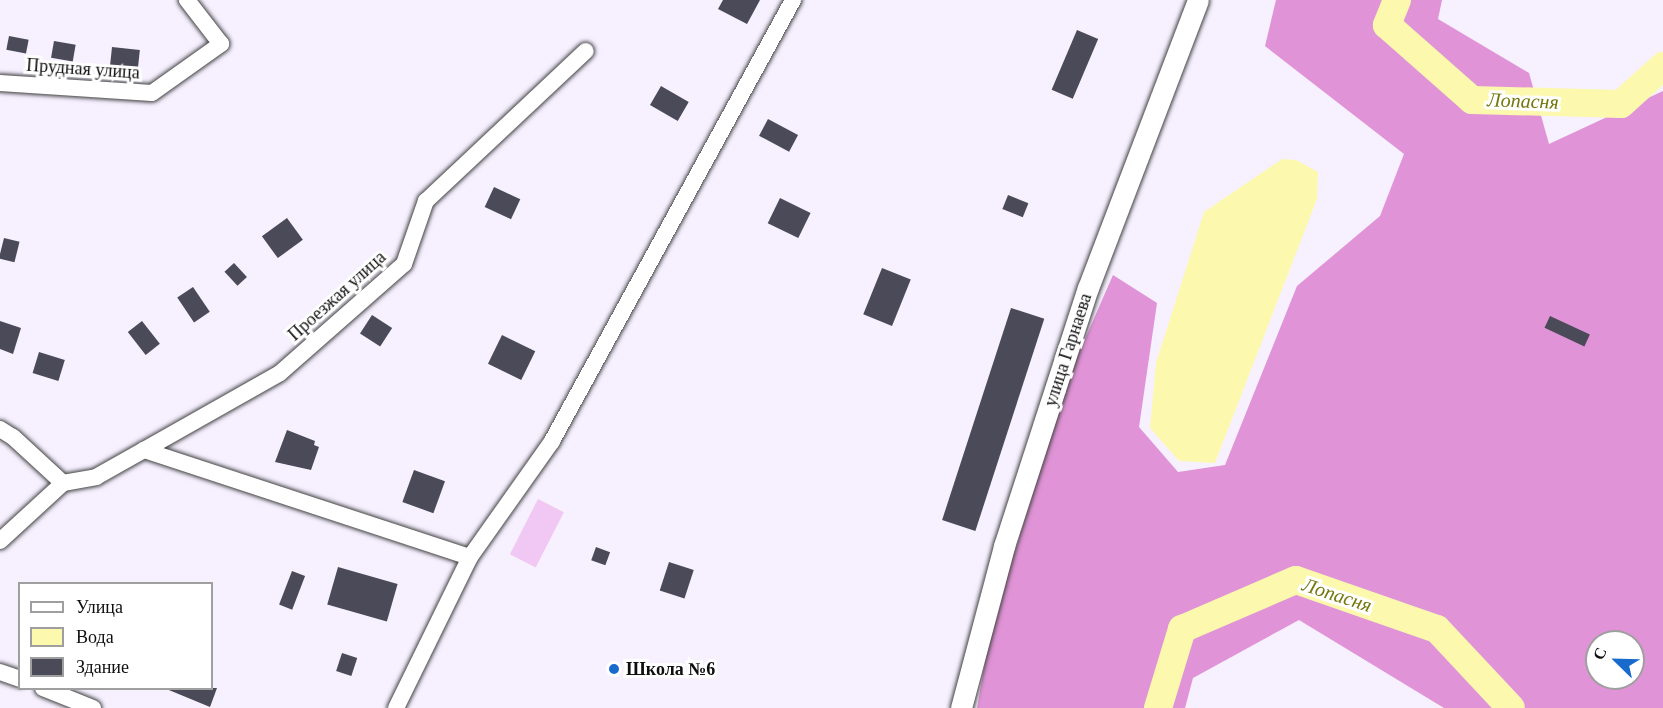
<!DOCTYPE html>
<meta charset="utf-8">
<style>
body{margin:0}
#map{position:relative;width:1663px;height:708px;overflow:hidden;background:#f6f0ff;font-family:"Times New Roman",serif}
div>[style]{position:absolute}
.forest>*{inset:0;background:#e093d6}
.pitch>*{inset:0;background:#f1c8f4;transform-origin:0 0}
.water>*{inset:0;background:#fcf9af}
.river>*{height:28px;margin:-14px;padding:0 14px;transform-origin:14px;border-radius:14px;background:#fcf9af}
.building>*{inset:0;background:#4a4a58;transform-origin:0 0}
.roads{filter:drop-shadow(0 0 2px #424242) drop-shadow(0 0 2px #424242)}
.minor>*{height:16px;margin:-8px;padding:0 8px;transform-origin:8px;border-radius:8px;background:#fff}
.tertiary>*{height:21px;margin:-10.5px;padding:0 10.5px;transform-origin:10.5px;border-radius:10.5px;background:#fff}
.dots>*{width:16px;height:16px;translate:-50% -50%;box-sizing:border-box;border:3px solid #fff;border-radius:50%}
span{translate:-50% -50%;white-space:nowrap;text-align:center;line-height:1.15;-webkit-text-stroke:6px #fff;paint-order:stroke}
.street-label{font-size:18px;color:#0f0f0f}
.poi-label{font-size:18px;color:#0f0f0f;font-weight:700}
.left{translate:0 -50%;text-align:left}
.water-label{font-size:20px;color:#74770c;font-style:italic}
.legend{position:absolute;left:18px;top:582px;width:195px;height:108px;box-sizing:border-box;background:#fff;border:2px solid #9f9f9f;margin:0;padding:8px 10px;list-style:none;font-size:18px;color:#0f0f0f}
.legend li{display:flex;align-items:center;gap:12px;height:30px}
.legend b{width:30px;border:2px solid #9f9f9f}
.north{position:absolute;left:1585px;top:630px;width:60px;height:60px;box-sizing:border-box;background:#fff;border:2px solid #9f9f9f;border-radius:50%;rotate:293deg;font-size:16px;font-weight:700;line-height:24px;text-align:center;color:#0f0f0f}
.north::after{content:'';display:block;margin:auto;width:21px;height:27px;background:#186bcd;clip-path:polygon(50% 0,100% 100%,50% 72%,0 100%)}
</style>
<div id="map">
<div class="forest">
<i style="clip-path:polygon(evenodd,1276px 0,1442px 0,1438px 19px,1529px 73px,1549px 144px,1663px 91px,1663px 708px,1444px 708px,1299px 620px,1193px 678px,1185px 708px,977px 708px,991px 628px,1071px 371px,1113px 275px,1157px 303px,1139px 427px,1178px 472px,1225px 465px,1297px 286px,1380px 216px,1404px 154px,1265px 46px,1276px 0,1597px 642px,1633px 642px,1633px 678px,1597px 678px,1597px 642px)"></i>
</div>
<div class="pitch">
<i style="left:538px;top:499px;width:29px;height:62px;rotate:27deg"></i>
</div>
<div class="water">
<i style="clip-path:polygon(1282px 159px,1296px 160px,1318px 172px,1317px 199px,1215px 463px,1179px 461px,1150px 428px,1156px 363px,1204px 212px)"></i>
</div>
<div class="river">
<i style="left:1397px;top:0;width:27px;rotate:112deg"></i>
<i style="left:1387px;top:25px;width:113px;rotate:41.4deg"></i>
<i style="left:1472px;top:100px;width:149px;rotate:1.5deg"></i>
<i style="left:1621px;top:104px;width:57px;rotate:-42.1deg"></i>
<i style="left:1158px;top:708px;width:83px;rotate:-73.1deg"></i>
<i style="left:1182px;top:629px;width:124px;rotate:-23.3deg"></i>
<i style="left:1296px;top:580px;width:149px;rotate:19.2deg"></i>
<i style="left:1437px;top:629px;width:108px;rotate:46.9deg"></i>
</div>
<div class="building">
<i style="clip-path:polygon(723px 0,760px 0,747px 24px,718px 9px)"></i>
<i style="left:1077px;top:30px;width:23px;height:65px;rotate:23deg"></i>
<i style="left:9px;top:36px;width:20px;height:14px;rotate:11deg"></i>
<i style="left:54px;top:41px;width:22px;height:17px;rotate:10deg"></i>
<i style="left:112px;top:47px;width:28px;height:18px;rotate:6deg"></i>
<i style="left:661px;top:86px;width:32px;height:22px;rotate:30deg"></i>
<i style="left:768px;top:119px;width:34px;height:19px;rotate:28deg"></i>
<i style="left:494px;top:187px;width:29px;height:22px;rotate:25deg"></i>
<i style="left:1008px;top:195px;width:22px;height:15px;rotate:22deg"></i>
<i style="left:780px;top:198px;width:34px;height:28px;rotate:26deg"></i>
<i style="left:287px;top:218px;width:27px;height:31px;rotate:54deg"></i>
<i style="left:4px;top:238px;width:16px;height:21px;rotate:14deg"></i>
<i style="left:234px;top:263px;width:19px;height:13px;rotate:47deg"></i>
<i style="left:882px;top:268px;width:31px;height:50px;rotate:22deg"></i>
<i style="left:193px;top:287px;width:30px;height:19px;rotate:56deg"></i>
<i style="left:1011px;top:308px;width:35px;height:223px;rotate:18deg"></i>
<i style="left:372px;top:315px;width:24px;height:22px;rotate:33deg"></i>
<i style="left:1550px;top:316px;width:44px;height:13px;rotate:25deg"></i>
<i style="clip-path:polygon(0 321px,21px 328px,13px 354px,0 349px)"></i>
<i style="left:142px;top:321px;width:29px;height:18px;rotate:52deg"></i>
<i style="left:502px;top:335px;width:37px;height:32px;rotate:26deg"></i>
<i style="left:39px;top:352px;width:27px;height:22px;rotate:17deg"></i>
<i style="clip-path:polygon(287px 430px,315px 441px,314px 445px,319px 447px,311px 470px,275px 462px)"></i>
<i style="left:414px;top:470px;width:33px;height:34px;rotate:20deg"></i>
<i style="left:596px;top:547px;width:15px;height:14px;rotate:20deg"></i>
<i style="left:669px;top:562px;width:26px;height:30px;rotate:18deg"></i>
<i style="left:338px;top:567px;width:62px;height:39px;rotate:16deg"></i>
<i style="left:292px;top:571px;width:14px;height:36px;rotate:21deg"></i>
<i style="left:342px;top:653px;width:16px;height:19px;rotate:18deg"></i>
<i style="clip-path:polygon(164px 688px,217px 688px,210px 707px)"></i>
</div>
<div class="roads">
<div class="minor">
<i style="left:0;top:83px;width:152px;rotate:3.8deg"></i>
<i style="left:152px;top:93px;width:85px;rotate:-35.4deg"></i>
<i style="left:221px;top:44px;width:56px;rotate:-127.7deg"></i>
<i style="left:0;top:429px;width:15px;rotate:32deg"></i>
<i style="left:13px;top:437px;width:68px;rotate:42.6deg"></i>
<i style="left:144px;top:450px;width:156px;rotate:-29.5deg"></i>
<i style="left:280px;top:373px;width:165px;rotate:-41.3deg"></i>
<i style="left:404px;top:264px;width:67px;rotate:-70.8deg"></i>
<i style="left:426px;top:201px;width:219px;rotate:-43.2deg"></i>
<i style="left:0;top:541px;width:86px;rotate:-42.6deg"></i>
<i style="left:63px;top:483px;width:34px;rotate:-10deg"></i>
<i style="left:96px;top:477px;width:55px;rotate:-29.4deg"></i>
<i style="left:144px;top:450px;width:343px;rotate:18.2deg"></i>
<i style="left:0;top:672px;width:21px;rotate:19deg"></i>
<i style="left:43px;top:688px;width:54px;rotate:21.8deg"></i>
<i style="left:396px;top:708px;width:168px;rotate:-63.9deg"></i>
<i style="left:470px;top:557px;width:142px;rotate:-54.7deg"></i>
<i style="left:552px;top:441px;width:503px;rotate:-61.34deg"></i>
</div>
<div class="tertiary">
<i style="left:961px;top:708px;width:168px;rotate:-75.1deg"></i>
<i style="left:1004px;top:546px;width:271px;rotate:-72deg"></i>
<i style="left:1088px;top:288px;width:308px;rotate:-69.1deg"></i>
</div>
</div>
<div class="dots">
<i style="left:614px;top:669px;background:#186bcd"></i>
</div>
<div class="street-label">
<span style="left:83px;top:69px;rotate:4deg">Прудная улица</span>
<span style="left:337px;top:296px;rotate:-42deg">Проезжая улица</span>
<span style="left:1068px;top:350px;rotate:-72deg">улица Гарнаева</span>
</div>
<div class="poi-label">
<span class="left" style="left:626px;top:669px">Школа №6</span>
</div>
<div class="water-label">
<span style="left:1523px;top:101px;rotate:2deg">Лопасня</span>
<span style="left:1337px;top:595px;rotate:18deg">Лопасня</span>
</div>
<ul class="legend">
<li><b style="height:8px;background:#fff"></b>Улица</li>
<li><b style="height:16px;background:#fcf9af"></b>Вода</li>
<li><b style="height:16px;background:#4a4a58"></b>Здание</li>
</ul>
<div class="north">С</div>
</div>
